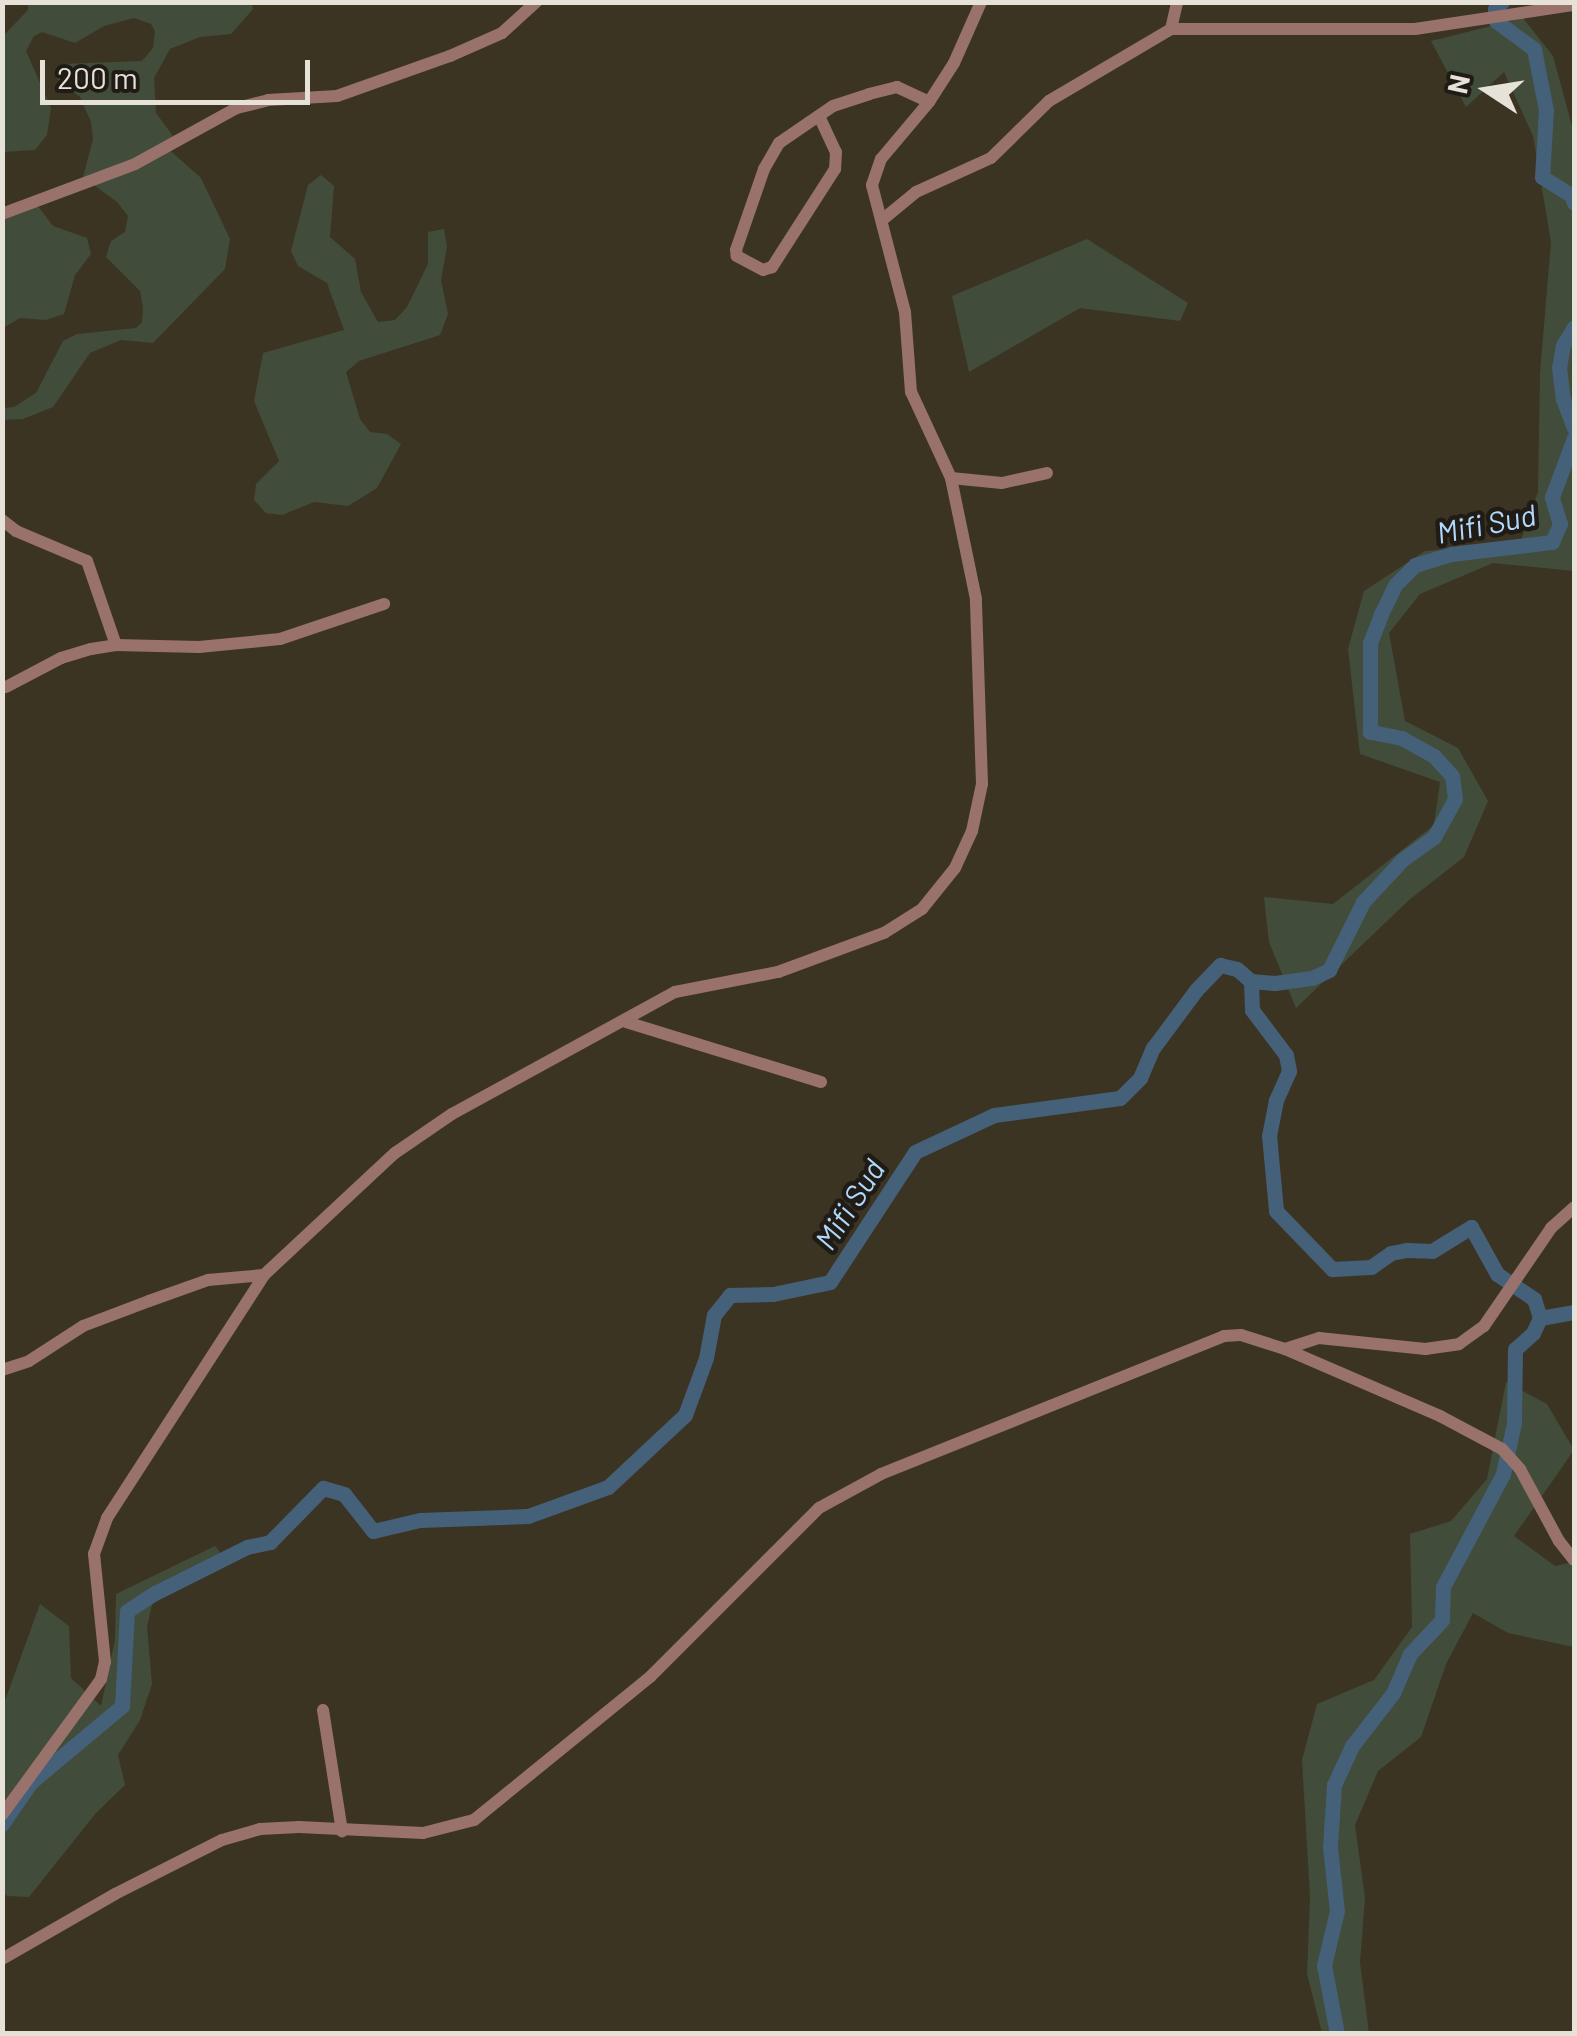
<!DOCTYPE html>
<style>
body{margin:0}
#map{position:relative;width:1577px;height:2036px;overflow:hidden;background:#3c3423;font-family:Barlow,sans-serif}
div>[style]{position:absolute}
.green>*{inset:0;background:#414d3a}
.river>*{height:15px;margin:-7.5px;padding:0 7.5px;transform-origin:7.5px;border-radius:7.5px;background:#456079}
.minor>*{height:12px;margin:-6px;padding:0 6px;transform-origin:6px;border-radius:6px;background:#99726b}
span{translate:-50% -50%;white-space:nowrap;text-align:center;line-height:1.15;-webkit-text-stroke:9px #201c15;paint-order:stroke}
.water-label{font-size:30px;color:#b1d8fd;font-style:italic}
.frame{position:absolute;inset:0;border:5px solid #e6e2d7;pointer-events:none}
.north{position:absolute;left:1437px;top:40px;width:100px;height:100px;-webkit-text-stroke:8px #201c15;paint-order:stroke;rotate:282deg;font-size:28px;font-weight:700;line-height:40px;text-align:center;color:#e6e2d7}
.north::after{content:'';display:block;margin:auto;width:35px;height:45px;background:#e6e2d7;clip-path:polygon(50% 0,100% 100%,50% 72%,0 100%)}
.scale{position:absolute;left:40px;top:60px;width:270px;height:45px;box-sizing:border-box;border:5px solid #e6e2d7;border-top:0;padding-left:12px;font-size:30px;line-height:35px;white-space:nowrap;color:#e6e2d7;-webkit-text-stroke:8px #201c15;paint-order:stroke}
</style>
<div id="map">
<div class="green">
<i style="clip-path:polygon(28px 3px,252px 3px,253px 9px,231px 34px,200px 37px,170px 49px,154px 78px,156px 113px,176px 140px,166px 147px,201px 178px,230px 239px,225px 269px,153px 343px,121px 340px,90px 353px,53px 407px,23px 419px,3px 420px,3px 408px,14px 407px,36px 393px,63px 341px,77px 334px,136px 328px,142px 322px,143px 308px,140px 291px,106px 257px,111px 241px,125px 232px,128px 216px,117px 202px,83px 177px,93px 139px,91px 122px,80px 97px,56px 78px,64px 64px,142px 61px,153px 48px,155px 31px,151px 24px,134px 18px,104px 26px,75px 43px,42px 32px,34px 36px,26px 51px,51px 108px,47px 135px,35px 150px,3px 152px,3px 36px,28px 10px)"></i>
<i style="clip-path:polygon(1523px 18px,1553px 56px,1574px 133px,1574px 571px,1493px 563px,1420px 594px,1389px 633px,1405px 721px,1458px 748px,1488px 801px,1464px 857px,1409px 900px,1296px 1008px,1269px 942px,1264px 897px,1333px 904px,1434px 825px,1440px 782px,1360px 754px,1348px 649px,1364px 591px,1425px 551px,1520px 543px,1538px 492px,1540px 373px,1551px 242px,1533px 136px,1504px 72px,1466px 107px,1431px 41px)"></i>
<i style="clip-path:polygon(321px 175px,334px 186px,330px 237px,355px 259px,361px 292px,378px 322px,395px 320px,407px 307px,428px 264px,428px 232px,444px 229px,447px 247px,441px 280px,448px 314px,440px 335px,359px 361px,346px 372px,360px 419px,370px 432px,387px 434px,401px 444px,377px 488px,348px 506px,314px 502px,282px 515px,266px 513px,254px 500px,256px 484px,279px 461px,254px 401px,263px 353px,344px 330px,327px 283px,298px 266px,291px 251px,308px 185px)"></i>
<i style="clip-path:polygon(38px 206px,53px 226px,87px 238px,91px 254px,75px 275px,64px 314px,46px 320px,20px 318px,3px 328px,2px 207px)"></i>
<i style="clip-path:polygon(1087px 239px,1188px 303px,1180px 321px,1080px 308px,969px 372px,952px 296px)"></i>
<i style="clip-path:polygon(1506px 1382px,1547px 1404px,1574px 1450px,1514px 1536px,1555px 1566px,1574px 1562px,1574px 1647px,1508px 1633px,1473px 1613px,1446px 1664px,1421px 1737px,1378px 1771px,1355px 1825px,1365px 1898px,1360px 1962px,1369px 2033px,1322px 2033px,1307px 1974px,1310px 1897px,1302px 1760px,1317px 1704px,1374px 1680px,1412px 1627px,1410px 1534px,1451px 1521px,1487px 1479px)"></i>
<i style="clip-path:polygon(215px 1546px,229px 1563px,153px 1600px,147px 1627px,152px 1684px,140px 1720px,118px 1755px,125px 1785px,96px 1813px,29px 1897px,7px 1896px,3px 1892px,3px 1706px,40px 1604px,69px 1626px,71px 1678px,101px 1706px,115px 1640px,116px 1594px)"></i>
</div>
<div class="river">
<i style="left:1502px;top:2px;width:10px;rotate:135deg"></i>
<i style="left:1495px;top:9px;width:12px;rotate:85deg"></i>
<i style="left:1496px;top:21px;width:47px;rotate:36.4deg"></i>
<i style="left:1534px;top:49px;width:62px;rotate:78.9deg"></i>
<i style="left:1546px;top:110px;width:67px;rotate:93.4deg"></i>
<i style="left:1542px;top:177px;width:36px;rotate:32deg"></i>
<i style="left:1572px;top:196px;width:7px;rotate:74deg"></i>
<i style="left:1574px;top:327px;width:21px;rotate:121deg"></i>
<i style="left:1563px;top:345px;width:22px;rotate:100deg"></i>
<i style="left:1559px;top:367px;width:32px;rotate:83deg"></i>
<i style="left:1563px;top:399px;width:31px;rotate:69deg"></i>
<i style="left:1251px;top:981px;width:29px;rotate:88deg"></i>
<i style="left:1252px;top:1010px;width:56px;rotate:52.9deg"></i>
<i style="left:1286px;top:1055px;width:16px;rotate:79deg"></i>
<i style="left:1289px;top:1071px;width:32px;rotate:114deg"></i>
<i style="left:1276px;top:1100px;width:36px;rotate:101deg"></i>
<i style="left:1269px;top:1135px;width:76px;rotate:84.7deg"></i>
<i style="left:1276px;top:1211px;width:81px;rotate:46deg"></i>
<i style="left:1332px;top:1269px;width:39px;rotate:-3deg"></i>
<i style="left:1371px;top:1267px;width:24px;rotate:-35deg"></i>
<i style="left:1391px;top:1253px;width:16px;rotate:-11deg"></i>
<i style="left:1407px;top:1250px;width:25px;rotate:2deg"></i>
<i style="left:1432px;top:1251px;width:46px;rotate:-31.6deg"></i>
<i style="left:1471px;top:1227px;width:54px;rotate:61deg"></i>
<i style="left:1497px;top:1274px;width:45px;rotate:34deg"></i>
<i style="left:1534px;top:1299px;width:20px;rotate:72deg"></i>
<i style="left:1540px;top:1318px;width:17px;rotate:115deg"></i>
<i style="left:1533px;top:1333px;width:24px;rotate:138deg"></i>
<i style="left:1515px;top:1349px;width:74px;rotate:90.8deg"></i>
<i style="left:1514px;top:1423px;width:52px;rotate:102.2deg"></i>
<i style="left:1503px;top:1474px;width:128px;rotate:118deg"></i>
<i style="left:1443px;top:1587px;width:33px;rotate:92deg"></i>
<i style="left:1442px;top:1620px;width:47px;rotate:133.3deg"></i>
<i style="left:1410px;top:1654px;width:43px;rotate:113.6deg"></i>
<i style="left:1393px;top:1693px;width:67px;rotate:127.7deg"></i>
<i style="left:1352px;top:1746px;width:43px;rotate:114.8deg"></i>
<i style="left:1334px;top:1785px;width:62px;rotate:93.7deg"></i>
<i style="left:1330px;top:1847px;width:64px;rotate:83.8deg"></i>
<i style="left:1337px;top:1911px;width:56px;rotate:103.5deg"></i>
<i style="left:1324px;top:1965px;width:70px;rotate:79.3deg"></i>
<i style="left:1540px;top:1318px;width:35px;rotate:-10deg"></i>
<i style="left:2px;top:1824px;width:51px;rotate:-55.4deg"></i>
<i style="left:31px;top:1782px;width:119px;rotate:-39.9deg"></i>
<i style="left:122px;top:1706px;width:95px;rotate:-87deg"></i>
<i style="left:127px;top:1611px;width:33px;rotate:-33deg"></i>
<i style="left:155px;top:1593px;width:103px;rotate:-26.6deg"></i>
<i style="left:247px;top:1547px;width:24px;rotate:-12deg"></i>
<i style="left:270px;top:1542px;width:76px;rotate:-45.5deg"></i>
<i style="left:323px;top:1488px;width:22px;rotate:16deg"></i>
<i style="left:344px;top:1494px;width:47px;rotate:51.9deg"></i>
<i style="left:373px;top:1531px;width:48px;rotate:-13.2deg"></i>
<i style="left:420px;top:1520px;width:108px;rotate:-2.1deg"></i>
<i style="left:528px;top:1516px;width:85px;rotate:-19.9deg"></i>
<i style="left:608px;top:1487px;width:105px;rotate:-43.1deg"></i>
<i style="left:685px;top:1415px;width:61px;rotate:-69.8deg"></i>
<i style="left:706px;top:1358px;width:44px;rotate:-79.5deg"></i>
<i style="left:714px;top:1315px;width:26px;rotate:-51deg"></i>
<i style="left:730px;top:1295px;width:43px;rotate:-1.3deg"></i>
<i style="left:773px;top:1294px;width:58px;rotate:-11.9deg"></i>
<i style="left:830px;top:1282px;width:155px;rotate:-56.8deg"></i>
<i style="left:915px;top:1152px;width:87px;rotate:-25.1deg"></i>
<i style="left:994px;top:1115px;width:127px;rotate:-7.7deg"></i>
<i style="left:1120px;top:1098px;width:28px;rotate:-45deg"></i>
<i style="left:1140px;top:1078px;width:33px;rotate:-67deg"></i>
<i style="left:1153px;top:1048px;width:72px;rotate:-53.4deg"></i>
<i style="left:1196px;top:990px;width:35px;rotate:-46deg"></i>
<i style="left:1220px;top:965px;width:17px;rotate:13deg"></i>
<i style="left:1237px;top:969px;width:18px;rotate:41deg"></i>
<i style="left:1251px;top:981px;width:24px;rotate:5deg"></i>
<i style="left:1275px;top:983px;width:37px;rotate:-8deg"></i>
<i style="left:1312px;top:978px;width:19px;rotate:-25deg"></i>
<i style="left:1329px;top:970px;width:76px;rotate:-63.4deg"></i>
<i style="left:1363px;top:902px;width:57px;rotate:-47.1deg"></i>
<i style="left:1402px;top:860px;width:39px;rotate:-36deg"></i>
<i style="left:1434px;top:837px;width:43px;rotate:-61.1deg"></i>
<i style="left:1455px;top:799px;width:23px;rotate:-97deg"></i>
<i style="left:1452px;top:776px;width:27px;rotate:-132deg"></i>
<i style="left:1434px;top:756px;width:37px;rotate:-151deg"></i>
<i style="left:1402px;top:738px;width:33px;rotate:-169deg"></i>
<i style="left:1370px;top:732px;width:89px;rotate:-90deg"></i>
<i style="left:1370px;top:643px;width:31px;rotate:-69deg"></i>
<i style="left:1381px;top:614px;width:32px;rotate:-64deg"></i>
<i style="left:1395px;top:585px;width:28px;rotate:-45deg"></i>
<i style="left:1415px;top:565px;width:38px;rotate:-17deg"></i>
<i style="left:1451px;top:554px;width:102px;rotate:-6.8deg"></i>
<i style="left:1552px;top:542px;width:20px;rotate:-66deg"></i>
<i style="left:1560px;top:524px;width:28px;rotate:-107deg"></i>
<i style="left:1552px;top:497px;width:63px;rotate:-69.6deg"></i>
</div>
<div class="minor">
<i style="left:1171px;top:29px;width:244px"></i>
<i style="left:1415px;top:29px;width:161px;rotate:-8.6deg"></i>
<i style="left:819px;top:116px;width:40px;rotate:65deg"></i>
<i style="left:836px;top:152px;width:17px;rotate:93deg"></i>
<i style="left:835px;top:169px;width:117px;rotate:122.7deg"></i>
<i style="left:772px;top:267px;width:9px;rotate:162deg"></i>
<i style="left:763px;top:270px;width:30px;rotate:-152deg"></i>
<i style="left:737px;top:256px;width:6px;rotate:-99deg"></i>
<i style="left:736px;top:250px;width:86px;rotate:-70.9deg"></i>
<i style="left:764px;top:169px;width:30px;rotate:-60deg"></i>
<i style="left:779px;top:143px;width:65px;rotate:-34.4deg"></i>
<i style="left:833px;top:106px;width:38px;rotate:-18deg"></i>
<i style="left:869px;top:94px;width:29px;rotate:-14deg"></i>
<i style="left:897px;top:87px;width:35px;rotate:25deg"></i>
<i style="left:2px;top:214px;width:142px;rotate:-20.6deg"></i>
<i style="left:135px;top:164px;width:116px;rotate:-28.8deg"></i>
<i style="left:237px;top:108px;width:32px;rotate:-14deg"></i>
<i style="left:268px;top:100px;width:69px;rotate:-3.3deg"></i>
<i style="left:337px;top:96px;width:120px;rotate:-19.5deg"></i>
<i style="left:450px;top:56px;width:57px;rotate:-23.9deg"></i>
<i style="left:502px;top:33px;width:46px;rotate:-42.4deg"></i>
<i style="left:882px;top:220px;width:44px;rotate:-39.5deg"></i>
<i style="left:916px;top:192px;width:82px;rotate:-24.4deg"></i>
<i style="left:991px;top:158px;width:81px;rotate:-44.5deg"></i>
<i style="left:1049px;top:101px;width:142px;rotate:-30.5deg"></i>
<i style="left:1171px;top:29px;width:28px;rotate:-77deg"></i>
<i style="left:951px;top:478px;width:51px;rotate:5.6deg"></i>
<i style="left:1002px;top:483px;width:46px;rotate:-12.5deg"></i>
<i style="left:2px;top:520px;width:18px;rotate:38deg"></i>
<i style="left:16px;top:531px;width:77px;rotate:22.9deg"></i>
<i style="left:87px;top:561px;width:89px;rotate:71deg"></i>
<i style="left:6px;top:687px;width:62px;rotate:-27.8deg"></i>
<i style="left:61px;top:658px;width:31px;rotate:-17deg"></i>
<i style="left:91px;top:649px;width:25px;rotate:-9deg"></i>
<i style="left:116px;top:645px;width:83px;rotate:1.4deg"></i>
<i style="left:199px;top:647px;width:81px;rotate:-5.6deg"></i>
<i style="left:280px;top:639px;width:110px;rotate:-18.6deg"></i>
<i style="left:626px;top:1022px;width:204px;rotate:17.1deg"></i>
<i style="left:1285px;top:1349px;width:36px;rotate:-18deg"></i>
<i style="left:1319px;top:1338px;width:107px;rotate:5.9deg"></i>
<i style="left:1425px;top:1349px;width:34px;rotate:-8deg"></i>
<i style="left:1459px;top:1344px;width:31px;rotate:-36deg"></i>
<i style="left:1484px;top:1326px;width:119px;rotate:-55.6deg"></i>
<i style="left:1551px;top:1228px;width:31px;rotate:-42deg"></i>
<i style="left:2px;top:1370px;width:28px;rotate:-18deg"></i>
<i style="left:29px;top:1361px;width:64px;rotate:-32.9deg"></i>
<i style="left:83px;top:1326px;width:71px;rotate:-20.7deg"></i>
<i style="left:149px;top:1301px;width:63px;rotate:-19.6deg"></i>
<i style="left:208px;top:1280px;width:56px;rotate:-5.1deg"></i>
<i style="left:323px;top:1710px;width:123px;rotate:81.1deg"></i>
<i style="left:2px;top:1815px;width:168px;rotate:-53.9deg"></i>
<i style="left:101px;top:1679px;width:17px;rotate:-77deg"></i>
<i style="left:105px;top:1662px;width:109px;rotate:-95.8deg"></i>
<i style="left:94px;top:1554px;width:38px;rotate:-70deg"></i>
<i style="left:107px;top:1518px;width:289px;rotate:-57.1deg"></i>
<i style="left:264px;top:1275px;width:179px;rotate:-43deg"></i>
<i style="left:395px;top:1153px;width:69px;rotate:-34.4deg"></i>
<i style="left:452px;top:1114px;width:254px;rotate:-28.7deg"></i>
<i style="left:675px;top:992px;width:105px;rotate:-11deg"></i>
<i style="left:778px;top:972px;width:113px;rotate:-20.2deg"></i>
<i style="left:884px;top:933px;width:45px;rotate:-32.3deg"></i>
<i style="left:922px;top:909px;width:53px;rotate:-51.2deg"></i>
<i style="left:955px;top:868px;width:41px;rotate:-65.3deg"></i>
<i style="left:972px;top:831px;width:48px;rotate:-78deg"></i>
<i style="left:982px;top:784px;width:185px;rotate:-91.9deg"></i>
<i style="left:976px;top:599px;width:124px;rotate:-101.7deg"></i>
<i style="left:951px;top:478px;width:95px;rotate:-114.9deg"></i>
<i style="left:911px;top:392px;width:80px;rotate:-94.3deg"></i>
<i style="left:905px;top:312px;width:131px;rotate:-104.6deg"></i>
<i style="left:872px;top:185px;width:28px;rotate:-71deg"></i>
<i style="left:881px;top:159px;width:75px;rotate:-49.9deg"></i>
<i style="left:929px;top:102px;width:46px;rotate:-57.3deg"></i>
<i style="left:954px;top:63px;width:67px;rotate:-66.1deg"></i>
<i style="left:2px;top:1959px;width:130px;rotate:-29.9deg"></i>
<i style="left:115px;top:1894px;width:120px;rotate:-26.8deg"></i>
<i style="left:222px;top:1840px;width:40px;rotate:-16deg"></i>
<i style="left:260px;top:1829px;width:39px;rotate:-3deg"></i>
<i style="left:299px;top:1827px;width:124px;rotate:2.8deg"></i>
<i style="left:423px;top:1833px;width:53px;rotate:-14.3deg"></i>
<i style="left:474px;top:1820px;width:227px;rotate:-39.1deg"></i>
<i style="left:650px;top:1677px;width:239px;rotate:-45deg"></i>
<i style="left:819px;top:1508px;width:71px;rotate:-28.7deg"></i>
<i style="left:881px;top:1474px;width:370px;rotate:-21.9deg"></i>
<i style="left:1224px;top:1336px;width:17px;rotate:-3deg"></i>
<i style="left:1241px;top:1335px;width:46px;rotate:17.7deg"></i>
<i style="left:1285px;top:1349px;width:169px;rotate:23.4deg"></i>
<i style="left:1440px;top:1416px;width:70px;rotate:28deg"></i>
<i style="left:1502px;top:1449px;width:27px;rotate:48deg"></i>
<i style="left:1520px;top:1469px;width:82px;rotate:61.6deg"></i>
<i style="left:1559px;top:1541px;width:24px;rotate:52deg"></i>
</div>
<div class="water-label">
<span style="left:1486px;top:523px;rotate:-11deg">Mifi Sud</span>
<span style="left:849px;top:1204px;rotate:-57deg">Mifi Sud</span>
</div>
<div class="frame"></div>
<div class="north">N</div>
<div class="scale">200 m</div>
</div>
